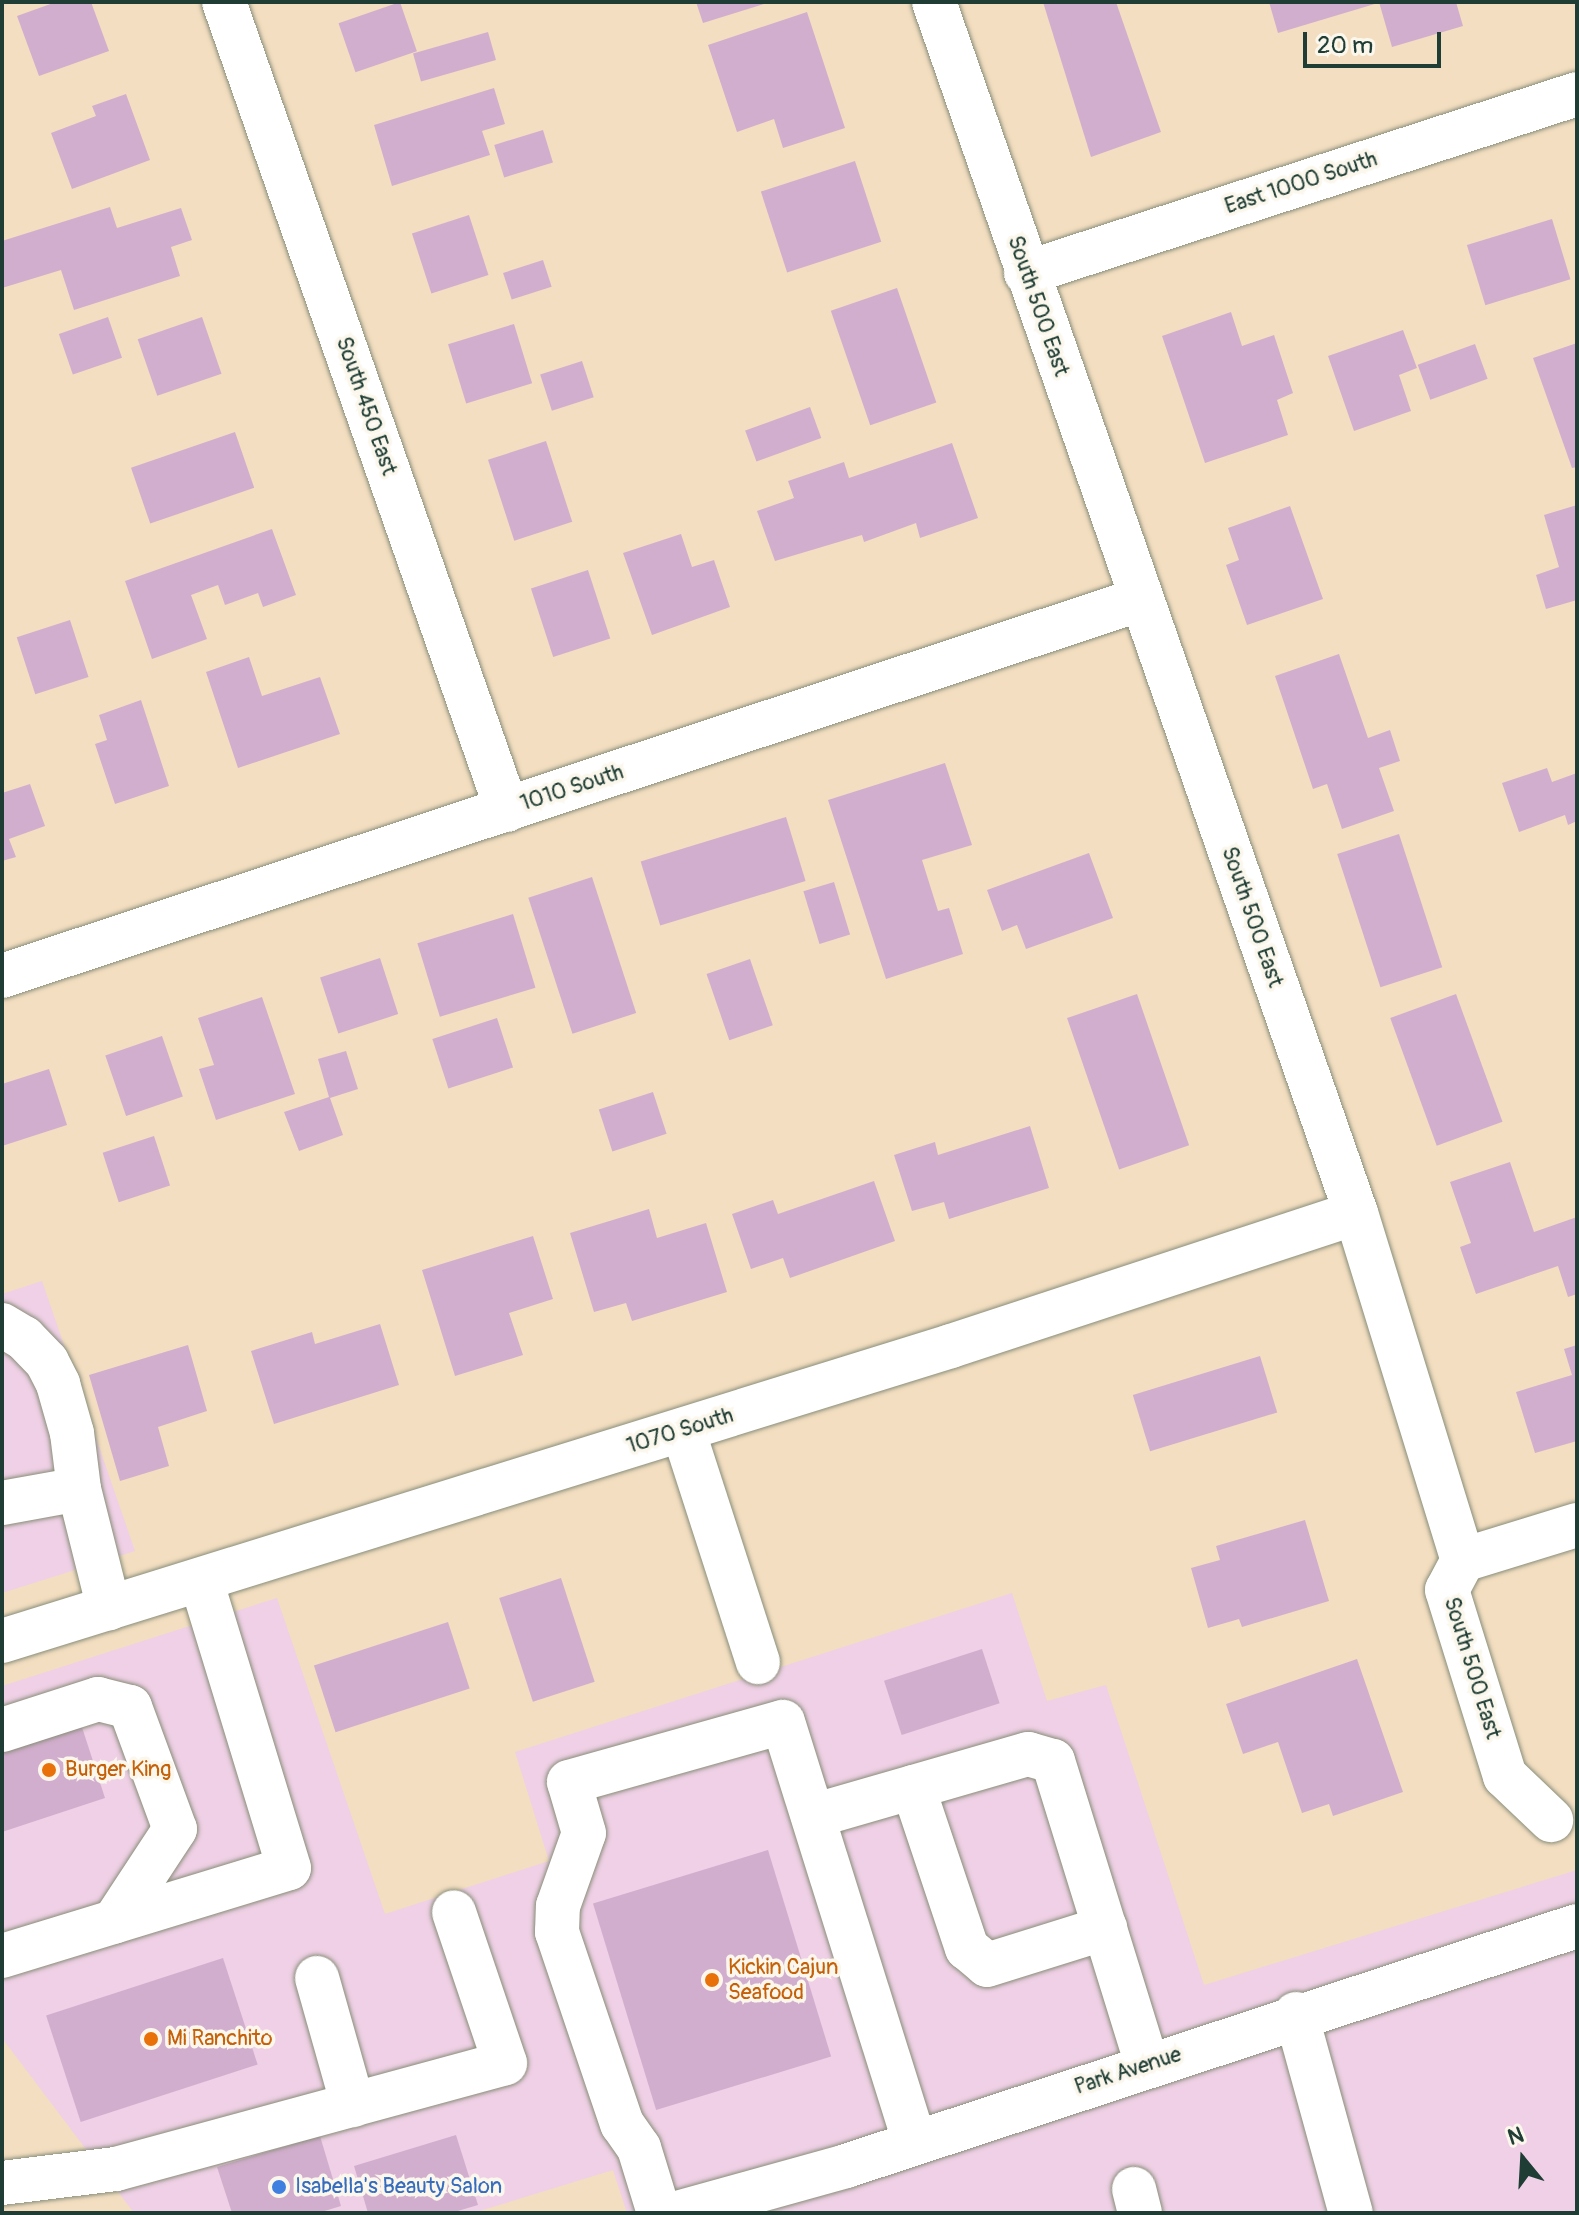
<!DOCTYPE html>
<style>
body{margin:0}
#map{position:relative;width:1579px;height:2215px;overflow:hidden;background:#f3dec1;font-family:Pangolin,sans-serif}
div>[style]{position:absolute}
.built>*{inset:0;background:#efd0e6}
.building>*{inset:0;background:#d2aece;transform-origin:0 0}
.roads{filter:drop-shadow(0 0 2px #898e7a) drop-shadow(0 0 2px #898e7a)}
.minor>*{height:44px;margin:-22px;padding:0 22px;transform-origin:22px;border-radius:22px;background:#fff}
.dots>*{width:22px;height:22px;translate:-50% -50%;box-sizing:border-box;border:4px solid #fbf7ec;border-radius:50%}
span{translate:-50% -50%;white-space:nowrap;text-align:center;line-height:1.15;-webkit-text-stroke:7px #fbf7ec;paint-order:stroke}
.street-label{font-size:22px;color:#1f3d34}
.food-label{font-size:22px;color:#c56008}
.left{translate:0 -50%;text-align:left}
.shop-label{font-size:22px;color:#366cbe}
.frame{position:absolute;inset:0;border:4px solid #1f3d34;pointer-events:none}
.north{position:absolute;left:1483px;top:2119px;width:80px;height:80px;-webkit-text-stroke:6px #fbf7ec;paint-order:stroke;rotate:342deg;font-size:22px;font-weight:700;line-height:32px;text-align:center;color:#1f3d34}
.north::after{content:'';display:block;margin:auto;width:28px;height:36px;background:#1f3d34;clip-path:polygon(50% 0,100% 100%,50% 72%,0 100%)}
.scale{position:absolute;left:1303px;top:32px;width:138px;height:36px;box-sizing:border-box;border:4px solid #1f3d34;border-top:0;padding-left:10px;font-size:24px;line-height:28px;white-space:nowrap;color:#1f3d34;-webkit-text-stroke:6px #fbf7ec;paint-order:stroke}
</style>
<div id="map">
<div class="built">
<i style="clip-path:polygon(42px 1281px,135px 1551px,2px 1593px,2px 1294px)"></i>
<i style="clip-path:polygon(1012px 1593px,1047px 1701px,1106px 1685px,1204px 1985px,1577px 1870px,1577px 2213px,627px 2213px,613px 2170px,473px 2213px,134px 2213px,2px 2038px,2px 1686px,277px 1598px,385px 1914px,549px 1861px,515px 1752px)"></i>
</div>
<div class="building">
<i style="clip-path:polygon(56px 2px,91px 2px,109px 51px,39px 76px,17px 16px)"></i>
<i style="left:400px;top:2px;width:52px;height:65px;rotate:71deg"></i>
<i style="clip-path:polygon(696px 2px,767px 2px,767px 3px,703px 23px)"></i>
<i style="clip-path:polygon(1043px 2px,1116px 2px,1161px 132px,1091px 157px)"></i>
<i style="clip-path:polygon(1269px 2px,1378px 2px,1378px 3px,1278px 33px)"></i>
<i style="clip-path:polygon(1379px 2px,1456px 2px,1463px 26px,1392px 47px)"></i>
<i style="clip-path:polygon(807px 12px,845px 128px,783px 148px,774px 119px,737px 132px,708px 45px)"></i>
<i style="left:488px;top:32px;width:29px;height:78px;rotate:74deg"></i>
<i style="clip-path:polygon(494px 88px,505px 124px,482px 131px,490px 155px,392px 186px,374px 125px)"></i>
<i style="clip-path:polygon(126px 94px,150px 160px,72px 189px,51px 133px,96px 116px,92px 106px)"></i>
<i style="left:543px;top:130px;width:34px;height:51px;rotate:73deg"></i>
<i style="left:855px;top:161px;width:85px;height:99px;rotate:72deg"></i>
<i style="clip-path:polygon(110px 207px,117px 228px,181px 208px,192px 240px,171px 247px,180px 276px,74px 310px,61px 270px,2px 288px,2px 241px)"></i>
<i style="left:469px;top:215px;width:63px;height:60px;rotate:72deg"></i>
<i style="left:1552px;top:219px;width:63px;height:89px;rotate:73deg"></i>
<i style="left:543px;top:260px;width:28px;height:42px;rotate:72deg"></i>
<i style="left:897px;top:288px;width:121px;height:70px;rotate:71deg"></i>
<i style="clip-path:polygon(1231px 312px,1242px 346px,1274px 335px,1293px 393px,1277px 400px,1288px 435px,1205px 463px,1162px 336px)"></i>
<i style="left:108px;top:317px;width:43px;height:52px;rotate:71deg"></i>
<i style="left:202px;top:317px;width:60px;height:68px;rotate:71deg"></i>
<i style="left:514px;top:324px;width:62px;height:69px;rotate:73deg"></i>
<i style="clip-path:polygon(1403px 330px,1417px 368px,1399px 375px,1411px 411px,1354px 431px,1328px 356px)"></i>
<i style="clip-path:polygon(1577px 343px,1577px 467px,1572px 468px,1533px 358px)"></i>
<i style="left:1475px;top:344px;width:37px;height:61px;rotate:70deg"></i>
<i style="left:582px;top:361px;width:38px;height:44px;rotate:72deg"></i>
<i style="left:810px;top:407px;width:33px;height:69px;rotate:70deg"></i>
<i style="left:235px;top:432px;width:59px;height:110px;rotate:71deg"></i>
<i style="left:546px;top:441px;width:85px;height:61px;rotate:72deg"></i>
<i style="clip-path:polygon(952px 443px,978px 518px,920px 538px,916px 523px,864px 542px,862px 535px,775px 561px,757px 511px,794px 498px,788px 481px,844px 462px,849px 478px)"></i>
<i style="clip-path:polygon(1577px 505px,1577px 600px,1546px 609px,1536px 575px,1559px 567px,1544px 515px)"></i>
<i style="clip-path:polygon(1290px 506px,1323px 599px,1247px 625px,1226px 565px,1239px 560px,1228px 528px)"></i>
<i style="clip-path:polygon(272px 529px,296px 595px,263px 607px,258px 593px,225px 605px,218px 585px,191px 595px,207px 639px,152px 659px,125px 581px)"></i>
<i style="clip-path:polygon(681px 534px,692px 567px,714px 560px,730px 607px,652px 635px,623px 553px)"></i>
<i style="left:588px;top:570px;width:72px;height:60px;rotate:72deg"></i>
<i style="left:70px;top:620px;width:60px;height:56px;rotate:72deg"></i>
<i style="clip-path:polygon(1339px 654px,1368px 738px,1390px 730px,1400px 761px,1379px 768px,1394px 811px,1342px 829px,1327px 784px,1313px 789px,1275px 676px)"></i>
<i style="clip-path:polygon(249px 657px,262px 696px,320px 677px,340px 734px,238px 768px,206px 672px)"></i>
<i style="clip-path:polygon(141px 700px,169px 786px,115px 804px,95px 744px,107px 740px,99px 715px)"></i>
<i style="clip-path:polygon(945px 763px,972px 845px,922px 860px,938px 911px,949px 908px,963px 954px,886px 979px,828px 800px)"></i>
<i style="clip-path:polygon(1547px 768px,1552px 782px,1577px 773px,1577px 821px,1568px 825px,1565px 815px,1519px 832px,1502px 783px)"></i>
<i style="clip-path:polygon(30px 784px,45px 826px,9px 839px,16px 857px,2px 861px,2px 793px)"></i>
<i style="left:786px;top:817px;width:67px;height:152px;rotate:73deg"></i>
<i style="left:1399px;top:834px;width:140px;height:65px;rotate:72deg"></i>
<i style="clip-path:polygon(1089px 853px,1113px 918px,1026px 949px,1017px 925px,1002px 931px,987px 890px)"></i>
<i style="left:592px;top:877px;width:143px;height:67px;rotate:72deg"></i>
<i style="left:834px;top:882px;width:55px;height:32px;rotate:73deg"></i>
<i style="left:513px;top:914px;width:77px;height:100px;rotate:73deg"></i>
<i style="left:380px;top:958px;width:59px;height:63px;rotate:72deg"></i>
<i style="left:750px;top:959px;width:70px;height:46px;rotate:71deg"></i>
<i style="left:1137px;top:994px;width:160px;height:74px;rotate:71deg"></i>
<i style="left:1456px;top:994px;width:136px;height:70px;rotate:70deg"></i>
<i style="clip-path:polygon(262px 997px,295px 1094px,216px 1120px,199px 1069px,214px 1065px,198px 1018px)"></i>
<i style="left:497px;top:1018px;width:52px;height:68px;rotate:72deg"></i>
<i style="left:162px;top:1036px;width:64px;height:60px;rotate:71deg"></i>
<i style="clip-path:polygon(346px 1051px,358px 1089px,330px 1098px,343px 1135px,299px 1151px,284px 1112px,329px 1097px,318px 1059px)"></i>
<i style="clip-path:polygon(49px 1069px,67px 1125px,2px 1146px,2px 1084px)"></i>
<i style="left:653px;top:1092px;width:44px;height:57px;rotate:72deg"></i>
<i style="clip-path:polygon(1030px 1126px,1049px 1188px,949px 1219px,944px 1202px,912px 1211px,894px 1155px,935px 1142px,938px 1155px)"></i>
<i style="left:154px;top:1136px;width:52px;height:54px;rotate:72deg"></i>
<i style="clip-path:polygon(1510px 1162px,1534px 1232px,1577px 1217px,1577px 1294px,1568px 1297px,1558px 1266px,1476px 1294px,1460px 1247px,1471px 1243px,1450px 1182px)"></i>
<i style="clip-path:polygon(874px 1181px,895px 1241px,790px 1278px,783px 1258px,751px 1269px,732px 1214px,773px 1200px,778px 1214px)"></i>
<i style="clip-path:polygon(649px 1209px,657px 1238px,706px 1223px,727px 1292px,632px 1321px,626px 1303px,594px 1312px,570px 1233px)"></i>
<i style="clip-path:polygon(533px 1236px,553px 1299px,509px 1313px,523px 1355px,455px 1376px,422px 1270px)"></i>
<i style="clip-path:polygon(380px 1324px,399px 1385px,274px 1424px,251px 1351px,312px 1332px,315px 1344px)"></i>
<i style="clip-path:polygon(188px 1345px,207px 1411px,158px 1427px,169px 1466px,120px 1481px,89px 1375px)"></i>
<i style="clip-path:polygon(1577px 1345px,1577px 1441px,1535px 1453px,1516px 1392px,1572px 1375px,1564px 1349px)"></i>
<i style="left:1260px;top:1356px;width:59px;height:133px;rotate:73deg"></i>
<i style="clip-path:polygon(1305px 1520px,1329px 1601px,1242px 1627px,1239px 1619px,1208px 1628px,1191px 1568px,1220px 1560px,1216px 1546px)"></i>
<i style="left:561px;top:1578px;width:109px;height:65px;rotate:72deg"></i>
<i style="left:448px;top:1622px;width:70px;height:141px;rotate:72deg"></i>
<i style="left:982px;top:1649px;width:57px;height:103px;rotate:72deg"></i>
<i style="clip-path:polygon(1357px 1659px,1403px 1792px,1333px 1816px,1329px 1804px,1302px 1813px,1278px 1742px,1243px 1754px,1226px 1704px)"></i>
<i style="clip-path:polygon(79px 1718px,105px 1798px,2px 1832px,2px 1742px)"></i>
<i style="left:768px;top:1850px;width:216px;height:183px;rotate:73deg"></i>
<i style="left:223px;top:1958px;width:112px;height:186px;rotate:72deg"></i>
<i style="clip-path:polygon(456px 2135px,478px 2205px,451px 2213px,368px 2213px,354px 2166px)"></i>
<i style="clip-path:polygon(320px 2136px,341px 2206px,318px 2213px,232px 2213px,217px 2167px)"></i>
</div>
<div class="roads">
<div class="minor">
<i style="left:224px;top:2px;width:856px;rotate:70.7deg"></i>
<i style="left:934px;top:2px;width:1282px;rotate:70.79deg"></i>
<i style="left:1356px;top:1213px;width:363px;rotate:72.9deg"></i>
<i style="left:1463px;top:1560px;width:34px;rotate:118deg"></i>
<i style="left:1447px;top:1590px;width:195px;rotate:72.7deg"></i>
<i style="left:1505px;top:1776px;width:64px;rotate:43.7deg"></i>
<i style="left:1026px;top:273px;width:579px;rotate:-18deg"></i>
<i style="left:2px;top:976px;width:1200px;rotate:-18.31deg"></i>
<i style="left:2px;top:1325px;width:26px;rotate:31deg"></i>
<i style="left:24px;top:1338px;width:33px;rotate:46deg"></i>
<i style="left:47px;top:1362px;width:25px;rotate:63deg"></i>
<i style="left:58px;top:1384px;width:51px;rotate:74.1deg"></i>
<i style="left:72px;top:1433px;width:56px;rotate:82.9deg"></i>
<i style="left:683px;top:1430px;width:244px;rotate:72.1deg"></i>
<i style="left:2px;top:1503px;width:78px;rotate:-10.3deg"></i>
<i style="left:79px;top:1489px;width:123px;rotate:75.9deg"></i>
<i style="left:1463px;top:1560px;width:119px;rotate:-17.1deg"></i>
<i style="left:2px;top:1641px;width:994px;rotate:-17.27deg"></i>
<i style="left:951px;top:1346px;width:426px;rotate:-18.2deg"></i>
<i style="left:2px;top:1730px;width:101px;rotate:-17.9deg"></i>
<i style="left:98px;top:1699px;width:33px;rotate:14deg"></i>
<i style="left:130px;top:1707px;width:130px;rotate:69.8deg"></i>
<i style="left:175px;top:1829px;width:111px;rotate:123.3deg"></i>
<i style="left:913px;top:1787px;width:170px;rotate:71.5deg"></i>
<i style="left:967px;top:1948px;width:26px;rotate:40deg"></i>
<i style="left:987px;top:1965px;width:124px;rotate:-17.4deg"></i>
<i style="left:813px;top:1816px;width:224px;rotate:-16.1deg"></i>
<i style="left:1028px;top:1754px;width:26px;rotate:16deg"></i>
<i style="left:1053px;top:1761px;width:318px;rotate:72.8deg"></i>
<i style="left:2px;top:1956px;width:300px;rotate:-17deg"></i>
<i style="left:289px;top:1868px;width:301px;rotate:-107deg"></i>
<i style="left:317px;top:1978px;width:132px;rotate:74.2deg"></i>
<i style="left:1296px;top:2014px;width:206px;rotate:74.6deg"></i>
<i style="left:2px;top:2183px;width:115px;rotate:-7deg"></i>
<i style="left:116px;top:2169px;width:403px;rotate:-15.2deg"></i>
<i style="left:505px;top:2063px;width:159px;rotate:-108.7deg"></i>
<i style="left:1134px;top:2189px;width:25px;rotate:76deg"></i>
<i style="left:659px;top:2213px;width:68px;rotate:-107.1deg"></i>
<i style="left:639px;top:2148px;width:29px;rotate:-125deg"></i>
<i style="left:622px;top:2124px;width:203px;rotate:-108.7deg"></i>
<i style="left:557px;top:1932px;width:26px;rotate:-88deg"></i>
<i style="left:558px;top:1906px;width:77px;rotate:-70.4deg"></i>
<i style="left:584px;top:1833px;width:53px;rotate:-106.4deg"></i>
<i style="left:569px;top:1782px;width:222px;rotate:-15.7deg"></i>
<i style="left:783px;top:1722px;width:440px;rotate:72.6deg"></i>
<i style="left:677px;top:2213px;width:175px;rotate:-15.5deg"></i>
<i style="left:846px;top:2166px;width:769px;rotate:-18.18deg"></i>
</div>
</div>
<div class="dots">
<i style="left:49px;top:1770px;background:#e8710a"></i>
<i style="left:712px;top:1980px;background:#e8710a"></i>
<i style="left:151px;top:2039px;background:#e8710a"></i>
<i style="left:279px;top:2187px;background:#3f7fe0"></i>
</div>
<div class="street-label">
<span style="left:1301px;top:183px;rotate:-18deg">East 1000 South</span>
<span style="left:1038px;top:306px;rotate:71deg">South 500 East</span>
<span style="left:366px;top:406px;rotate:71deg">South 450 East</span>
<span style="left:572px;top:788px;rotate:-18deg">1010 South</span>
<span style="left:1252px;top:917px;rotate:71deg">South 500 East</span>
<span style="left:680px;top:1431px;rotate:-17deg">1070 South</span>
<span style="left:1472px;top:1668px;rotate:73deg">South 500 East</span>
<span style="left:1128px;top:2071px;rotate:-18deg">Park Avenue</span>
</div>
<div class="food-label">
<span class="left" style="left:65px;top:1770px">Burger King</span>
<span class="left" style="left:728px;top:1980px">Kickin Cajun<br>Seafood</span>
<span class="left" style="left:167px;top:2039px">Mi Ranchito</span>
</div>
<div class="shop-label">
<span class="left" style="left:295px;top:2187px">Isabella's Beauty Salon</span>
</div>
<div class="frame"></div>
<div class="north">N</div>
<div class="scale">20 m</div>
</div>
